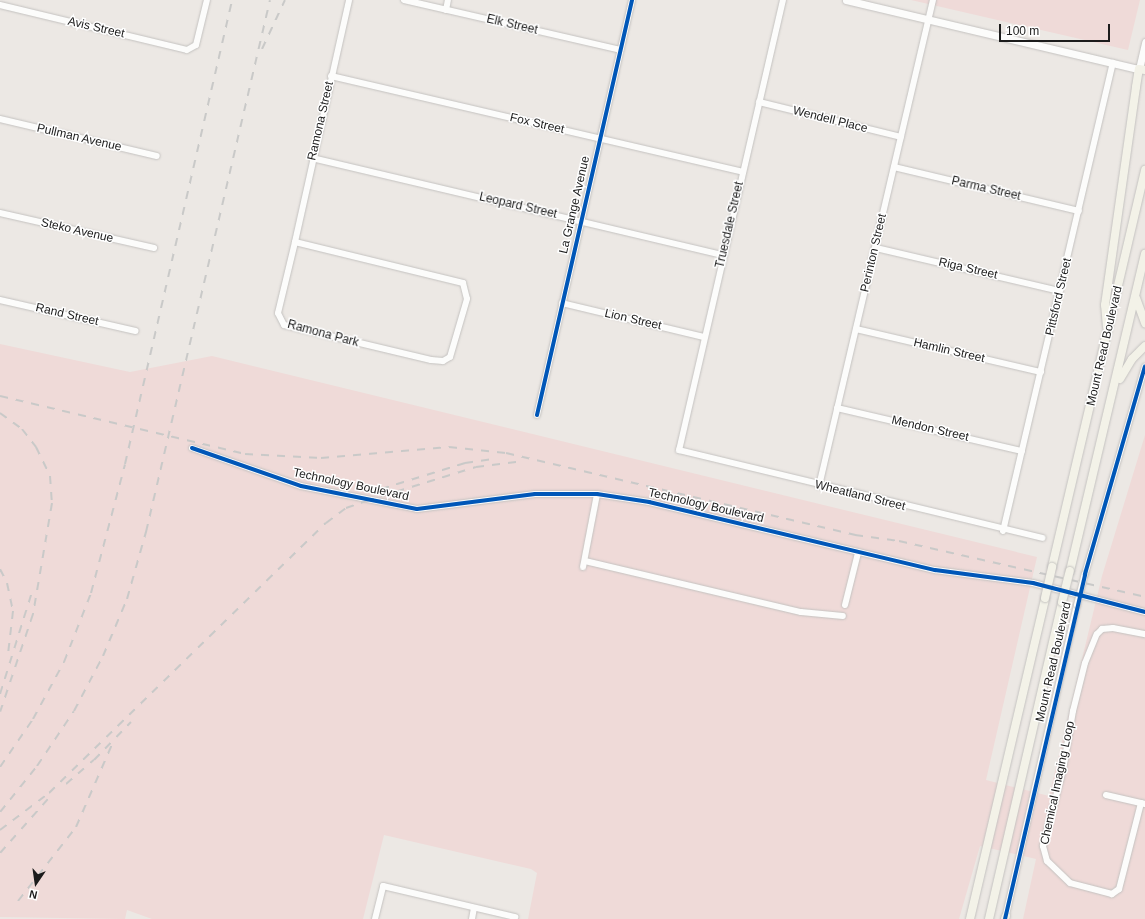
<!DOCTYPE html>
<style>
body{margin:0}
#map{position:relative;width:1145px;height:919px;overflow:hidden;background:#ece8e4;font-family:Arial,sans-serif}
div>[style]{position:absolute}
.commercial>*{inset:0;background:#efdad8}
.roads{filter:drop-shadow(0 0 1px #c4c2c0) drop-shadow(0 0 1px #c4c2c0)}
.minor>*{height:6px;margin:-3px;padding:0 3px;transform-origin:3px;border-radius:3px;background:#fcfcfb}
.tertiary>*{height:7px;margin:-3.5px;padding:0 3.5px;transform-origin:3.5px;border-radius:3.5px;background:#fcfcfb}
.secondary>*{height:8px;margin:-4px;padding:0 4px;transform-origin:4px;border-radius:4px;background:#f3f2e8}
.rail>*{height:2px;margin-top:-1px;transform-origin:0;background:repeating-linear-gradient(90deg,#c9c9c8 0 8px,transparent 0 16px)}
.bridges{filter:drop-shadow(0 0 1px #c4c2c0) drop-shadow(0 0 1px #c4c2c0)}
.minor-bridge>*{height:6px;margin:-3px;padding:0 3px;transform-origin:3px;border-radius:3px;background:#fcfcfb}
.secondary-bridge>*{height:8px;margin:-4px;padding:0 4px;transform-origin:4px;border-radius:4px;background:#f3f2e8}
.cycleway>*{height:4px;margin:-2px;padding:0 2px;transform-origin:2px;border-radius:2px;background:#0057b8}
span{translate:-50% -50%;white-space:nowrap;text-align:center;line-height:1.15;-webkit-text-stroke:3px #fff;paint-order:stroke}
.street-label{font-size:12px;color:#1c1c1c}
.north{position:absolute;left:16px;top:863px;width:40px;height:40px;-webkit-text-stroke:3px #fff;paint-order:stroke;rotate:193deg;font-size:11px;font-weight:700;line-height:16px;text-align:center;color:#1c1c1c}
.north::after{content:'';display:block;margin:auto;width:14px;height:18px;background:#1c1c1c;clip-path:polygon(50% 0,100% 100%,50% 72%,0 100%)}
.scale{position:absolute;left:999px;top:24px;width:111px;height:18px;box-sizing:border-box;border:2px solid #1c1c1c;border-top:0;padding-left:5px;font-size:12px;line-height:14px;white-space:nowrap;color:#1c1c1c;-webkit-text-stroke:3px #fff;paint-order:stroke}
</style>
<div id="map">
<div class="commercial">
<i style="clip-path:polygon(911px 0,1140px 0,1128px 50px)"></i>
<i style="clip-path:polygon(0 344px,130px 372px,212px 356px,1037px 557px,986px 780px,1049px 796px,1102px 576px,1145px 435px,1145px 919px,1023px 919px,1036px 859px,980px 846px,959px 919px,528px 919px,537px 873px,531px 869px,384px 835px,363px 919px,152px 919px,127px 910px,125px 919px,0 917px)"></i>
</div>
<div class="roads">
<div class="minor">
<i style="left:404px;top:0;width:222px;rotate:13deg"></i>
<i style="left:783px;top:0;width:462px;rotate:103deg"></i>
<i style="left:679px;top:450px;width:374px;rotate:13.6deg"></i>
<i style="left:0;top:5px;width:192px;rotate:13.5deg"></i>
<i style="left:187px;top:50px;width:10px;rotate:-29deg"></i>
<i style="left:196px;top:45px;width:46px;rotate:-76.3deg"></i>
<i style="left:446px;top:10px;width:10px;rotate:-79deg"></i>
<i style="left:331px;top:76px;width:422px;rotate:13.1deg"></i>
<i style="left:759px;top:102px;width:146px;rotate:13.8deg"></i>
<i style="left:0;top:119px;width:161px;rotate:13.3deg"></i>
<i style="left:312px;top:158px;width:422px;rotate:13.3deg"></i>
<i style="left:894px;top:167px;width:190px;rotate:13.4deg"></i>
<i style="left:0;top:213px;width:158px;rotate:12.8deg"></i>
<i style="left:295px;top:242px;width:173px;rotate:13.7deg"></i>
<i style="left:463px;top:283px;width:16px;rotate:76deg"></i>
<i style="left:467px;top:299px;width:60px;rotate:106.3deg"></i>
<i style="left:450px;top:357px;width:8px;rotate:150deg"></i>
<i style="left:443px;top:361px;width:12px;rotate:-175deg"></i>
<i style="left:431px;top:360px;width:151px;rotate:-166.6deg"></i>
<i style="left:284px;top:325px;width:13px;rotate:-117deg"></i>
<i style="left:278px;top:313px;width:73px;rotate:-76.5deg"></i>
<i style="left:295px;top:242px;width:248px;rotate:-77.4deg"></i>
<i style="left:876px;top:248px;width:189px;rotate:13.2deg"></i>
<i style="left:0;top:300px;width:139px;rotate:12.9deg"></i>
<i style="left:562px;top:303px;width:146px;rotate:13.5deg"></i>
<i style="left:856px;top:329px;width:190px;rotate:13.1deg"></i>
<i style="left:837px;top:408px;width:190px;rotate:13.1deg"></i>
<i style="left:537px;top:415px;width:426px;rotate:-77.1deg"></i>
<i style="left:192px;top:448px;width:115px;rotate:19.2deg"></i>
<i style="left:301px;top:486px;width:118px;rotate:11.2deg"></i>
<i style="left:417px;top:509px;width:119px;rotate:-7.2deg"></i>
<i style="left:535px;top:494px;width:62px"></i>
<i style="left:597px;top:494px;width:53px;rotate:8.7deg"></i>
<i style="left:649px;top:502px;width:294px;rotate:13.4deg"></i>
<i style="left:935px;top:570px;width:99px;rotate:7.6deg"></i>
<i style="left:1033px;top:583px;width:116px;rotate:14.5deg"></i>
<i style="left:819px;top:486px;width:499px;rotate:-76.8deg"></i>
<i style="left:1003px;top:531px;width:481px;rotate:-76.8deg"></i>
<i style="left:585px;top:561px;width:222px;rotate:13.3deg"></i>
<i style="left:801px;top:612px;width:42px;rotate:5.4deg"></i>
<i style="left:583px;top:567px;width:74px;rotate:-79.1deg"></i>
<i style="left:1085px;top:574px;width:216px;rotate:-73.9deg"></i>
<i style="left:845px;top:605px;width:54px;rotate:-76deg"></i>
<i style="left:1106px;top:795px;width:40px;rotate:13deg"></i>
<i style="left:1141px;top:803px;width:89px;rotate:104.3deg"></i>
<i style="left:1119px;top:889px;width:9px;rotate:144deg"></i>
<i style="left:1112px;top:894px;width:43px;rotate:-165.3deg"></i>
<i style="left:1070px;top:883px;width:32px;rotate:-136deg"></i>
<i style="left:1047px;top:861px;width:16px;rotate:-105deg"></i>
<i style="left:1043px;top:846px;width:79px;rotate:-75.3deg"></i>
<i style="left:1063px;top:770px;width:60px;rotate:-80.4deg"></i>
<i style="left:1073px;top:711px;width:49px;rotate:-76deg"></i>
<i style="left:1085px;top:663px;width:31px;rotate:-68deg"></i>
<i style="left:1097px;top:634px;width:7px;rotate:-45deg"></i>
<i style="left:1102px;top:629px;width:11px;rotate:-5deg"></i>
<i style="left:1113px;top:628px;width:33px;rotate:11deg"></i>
<i style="left:375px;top:919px;width:34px;rotate:-76deg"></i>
<i style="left:383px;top:886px;width:136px;rotate:13.2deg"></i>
<i style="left:472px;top:919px;width:11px;rotate:-80deg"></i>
<i style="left:1005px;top:919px;width:322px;rotate:-77.1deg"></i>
</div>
<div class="tertiary">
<i style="left:846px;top:0;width:301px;rotate:13.3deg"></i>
<i style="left:1139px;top:69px;width:28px;rotate:-77deg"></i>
</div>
<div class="secondary">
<i style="left:1136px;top:298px;width:27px;rotate:70deg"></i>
<i style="left:1107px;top:327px;width:22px;rotate:-95deg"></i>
<i style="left:1105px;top:305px;width:220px;rotate:-81.9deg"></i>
<i style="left:1136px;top:87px;width:18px;rotate:-81deg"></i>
<i style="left:1139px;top:69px;width:6px;rotate:9deg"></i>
<i style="left:1120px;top:379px;width:23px;rotate:-59deg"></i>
<i style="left:1132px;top:359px;width:18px;rotate:-45deg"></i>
<i style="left:1052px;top:567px;width:408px;rotate:-76.8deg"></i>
<i style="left:1070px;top:571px;width:326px;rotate:-76.7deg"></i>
<i style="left:970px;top:919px;width:330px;rotate:-76.8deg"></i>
<i style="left:989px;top:919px;width:325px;rotate:-77deg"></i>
<i style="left:1005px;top:919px;width:3px;rotate:-72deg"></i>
</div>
</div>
<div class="rail">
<i style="left:262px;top:49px;width:54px;rotate:-64.9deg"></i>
<i style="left:0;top:396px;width:252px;rotate:13.3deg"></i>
<i style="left:245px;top:454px;width:76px;rotate:3deg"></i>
<i style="left:321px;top:458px;width:128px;rotate:-4.9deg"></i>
<i style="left:449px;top:447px;width:57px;rotate:6deg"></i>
<i style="left:506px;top:453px;width:359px;rotate:13.2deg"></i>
<i style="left:855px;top:535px;width:44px;rotate:7.8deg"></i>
<i style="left:899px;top:541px;width:252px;rotate:12.8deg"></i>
<i style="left:0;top:413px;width:27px;rotate:36deg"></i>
<i style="left:22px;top:429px;width:23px;rotate:52deg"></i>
<i style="left:36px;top:447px;width:32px;rotate:64deg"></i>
<i style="left:50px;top:476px;width:27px;rotate:86deg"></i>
<i style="left:52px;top:503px;width:113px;rotate:99.7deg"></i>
<i style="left:33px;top:614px;width:103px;rotate:108.6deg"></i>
<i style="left:381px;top:489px;width:88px;rotate:-17.2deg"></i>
<i style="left:465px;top:463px;width:30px;rotate:-8deg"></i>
<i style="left:0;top:569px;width:16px;rotate:63deg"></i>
<i style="left:7px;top:583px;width:29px;rotate:78deg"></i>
<i style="left:13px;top:611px;width:43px;rotate:96.6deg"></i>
<i style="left:0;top:694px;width:110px;rotate:-72.6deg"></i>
<i style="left:0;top:767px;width:58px;rotate:-55.5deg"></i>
<i style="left:33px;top:719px;width:65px;rotate:-61.5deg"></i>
<i style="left:64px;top:662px;width:74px;rotate:-68.6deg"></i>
<i style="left:91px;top:593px;width:133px;rotate:-75.2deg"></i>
<i style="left:125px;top:464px;width:476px;rotate:-77deg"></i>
<i style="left:66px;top:784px;width:37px;rotate:-41deg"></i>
<i style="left:94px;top:760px;width:53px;rotate:-45.8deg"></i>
<i style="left:0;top:812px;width:59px;rotate:-51.2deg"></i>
<i style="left:37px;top:766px;width:66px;rotate:-56.1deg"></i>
<i style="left:74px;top:711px;width:62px;rotate:-62.2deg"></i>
<i style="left:103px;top:656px;width:62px;rotate:-67.2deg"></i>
<i style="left:127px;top:599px;width:70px;rotate:-74.2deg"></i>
<i style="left:146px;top:532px;width:546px;rotate:-76.88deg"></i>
<i style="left:0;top:830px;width:61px;rotate:-37.1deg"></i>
<i style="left:49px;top:793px;width:387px;rotate:-44.3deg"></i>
<i style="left:326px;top:523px;width:25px;rotate:-37deg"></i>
<i style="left:346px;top:508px;width:21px;rotate:-19deg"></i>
<i style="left:366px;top:501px;width:115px;rotate:-17.2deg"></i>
<i style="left:476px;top:467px;width:48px;rotate:-7.1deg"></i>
<i style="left:0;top:853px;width:72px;rotate:-48.4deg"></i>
<i style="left:18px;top:901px;width:94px;rotate:-51.9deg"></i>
<i style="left:76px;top:827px;width:95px;rotate:-66.4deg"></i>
</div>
<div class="bridges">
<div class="minor-bridge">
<i style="left:1077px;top:605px;width:32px;rotate:-76deg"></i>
</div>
<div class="secondary-bridge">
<i style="left:1045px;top:598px;width:32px;rotate:-77deg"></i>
<i style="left:1062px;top:602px;width:32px;rotate:-76deg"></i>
</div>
</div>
<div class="cycleway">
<i style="left:537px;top:415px;width:426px;rotate:-77.1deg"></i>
<i style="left:192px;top:448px;width:115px;rotate:19.2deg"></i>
<i style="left:301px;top:486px;width:118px;rotate:11.2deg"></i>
<i style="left:417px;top:509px;width:119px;rotate:-7.2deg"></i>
<i style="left:535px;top:494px;width:62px"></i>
<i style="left:597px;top:494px;width:53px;rotate:8.7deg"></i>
<i style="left:649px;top:502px;width:294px;rotate:13.4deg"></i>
<i style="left:935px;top:570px;width:99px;rotate:7.6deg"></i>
<i style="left:1033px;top:583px;width:116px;rotate:14.5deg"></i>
<i style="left:1005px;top:919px;width:354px;rotate:-76.9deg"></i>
<i style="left:1085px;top:574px;width:216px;rotate:-73.9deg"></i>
</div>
<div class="street-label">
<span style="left:512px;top:25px;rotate:13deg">Elk Street</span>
<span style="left:96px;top:28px;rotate:13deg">Avis Street</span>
<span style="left:830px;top:120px;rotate:14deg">Wendell Place</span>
<span style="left:321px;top:121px;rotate:-77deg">Ramona Street</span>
<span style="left:537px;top:124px;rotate:13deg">Fox Street</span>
<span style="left:79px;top:138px;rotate:13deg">Pullman Avenue</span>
<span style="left:986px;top:189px;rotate:13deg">Parma Street</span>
<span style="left:575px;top:205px;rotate:-77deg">La Grange Avenue</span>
<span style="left:518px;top:206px;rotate:13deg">Leopard Street</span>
<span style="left:730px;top:225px;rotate:-77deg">Truesdale Street</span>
<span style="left:77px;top:231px;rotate:13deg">Steko Avenue</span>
<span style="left:874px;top:253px;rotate:-77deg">Perinton Street</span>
<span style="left:968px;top:269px;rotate:13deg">Riga Street</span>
<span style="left:1059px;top:297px;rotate:-77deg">Pittsford Street</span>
<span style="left:67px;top:315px;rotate:13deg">Rand Street</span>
<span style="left:633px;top:320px;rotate:13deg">Lion Street</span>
<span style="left:323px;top:334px;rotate:15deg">Ramona Park</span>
<span style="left:1105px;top:346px;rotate:-77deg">Mount Read Boulevard</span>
<span style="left:949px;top:351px;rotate:13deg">Hamlin Street</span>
<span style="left:930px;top:429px;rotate:13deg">Mendon Street</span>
<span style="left:351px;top:485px;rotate:12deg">Technology Boulevard</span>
<span style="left:860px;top:496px;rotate:14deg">Wheatland Street</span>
<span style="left:706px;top:506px;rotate:13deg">Technology Boulevard</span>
<span style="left:1054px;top:662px;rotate:-77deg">Mount Read Boulevard</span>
<span style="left:1058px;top:783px;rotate:-78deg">Chemical Imaging Loop</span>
</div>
<div class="north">N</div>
<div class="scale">100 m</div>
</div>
